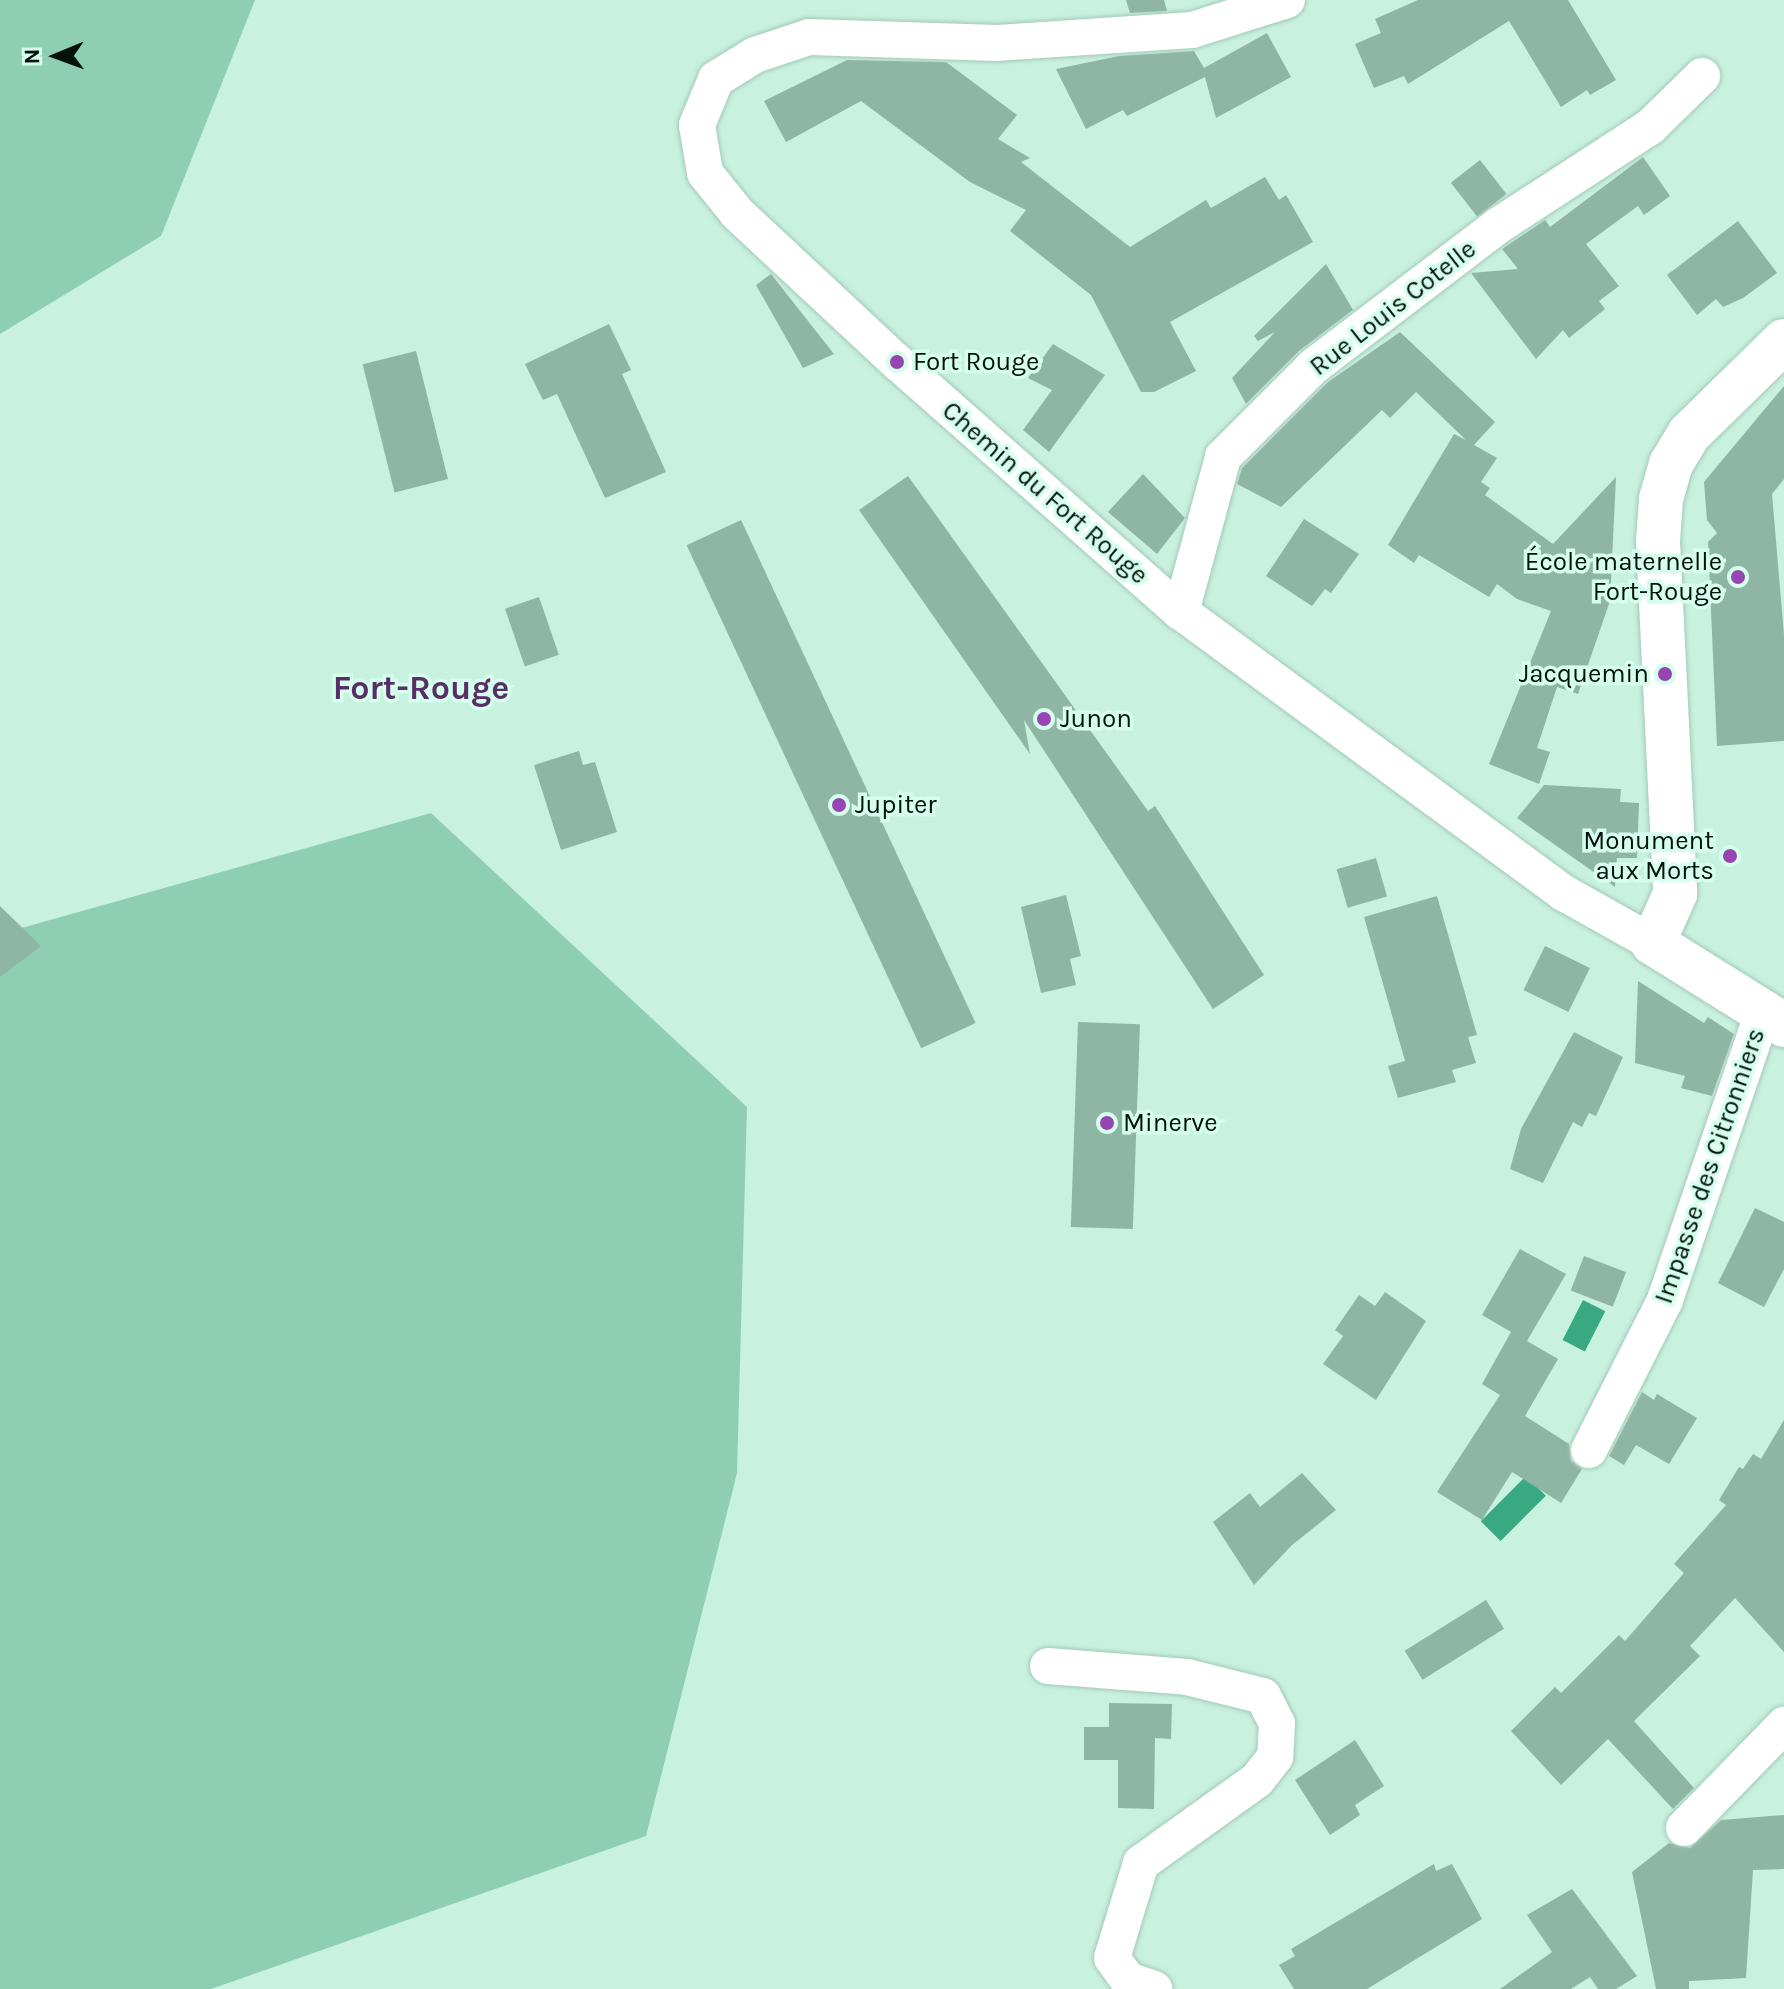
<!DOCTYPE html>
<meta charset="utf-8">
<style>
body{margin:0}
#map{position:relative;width:1784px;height:1989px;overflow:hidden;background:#c9f1df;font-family:Karla,sans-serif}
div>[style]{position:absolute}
.green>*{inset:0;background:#8ecfb4}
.water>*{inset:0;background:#38a982;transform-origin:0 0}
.building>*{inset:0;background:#8fb5a4;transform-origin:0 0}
.roads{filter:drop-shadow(0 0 2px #a3cab8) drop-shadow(0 0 2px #a3cab8)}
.street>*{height:36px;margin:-18px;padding:0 18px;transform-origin:18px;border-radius:18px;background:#fff}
.secondary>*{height:44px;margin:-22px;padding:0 22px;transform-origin:22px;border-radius:22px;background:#fff}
.dots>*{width:22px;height:22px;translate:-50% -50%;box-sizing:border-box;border:4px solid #d6feec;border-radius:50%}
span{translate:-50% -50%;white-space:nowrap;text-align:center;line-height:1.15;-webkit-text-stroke:7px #d6feec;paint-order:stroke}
.street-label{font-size:26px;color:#04120c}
.poi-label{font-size:26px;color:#04120c}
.left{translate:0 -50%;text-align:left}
.right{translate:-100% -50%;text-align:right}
.district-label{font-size:34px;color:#572f66;font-weight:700}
.north{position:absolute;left:16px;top:16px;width:80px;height:80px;-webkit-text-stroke:6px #d6feec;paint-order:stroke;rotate:269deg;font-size:22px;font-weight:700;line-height:32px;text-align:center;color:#04120c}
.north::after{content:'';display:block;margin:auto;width:28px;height:36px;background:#04120c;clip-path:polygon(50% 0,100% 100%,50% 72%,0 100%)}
</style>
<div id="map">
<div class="green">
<i style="clip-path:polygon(0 0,255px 0,161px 236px,0 334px)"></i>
<i style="clip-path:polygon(431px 813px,747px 1107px,737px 1473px,646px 1836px,211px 1989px,0 1989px,0 934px)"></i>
</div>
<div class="water">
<i style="left:1583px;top:1300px;width:25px;height:45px;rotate:27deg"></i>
<i style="left:1526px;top:1476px;width:28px;height:64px;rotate:45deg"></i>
</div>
<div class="building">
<i style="clip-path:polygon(1126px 0,1164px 0,1167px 11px,1130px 13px)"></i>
<i style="clip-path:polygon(1418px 0,1568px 0,1616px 80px,1590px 95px,1587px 90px,1561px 107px,1509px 21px,1408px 84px,1404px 76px,1374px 88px,1355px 44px,1381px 33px,1375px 19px)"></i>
<i style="clip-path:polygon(1267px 33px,1291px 77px,1216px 118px,1205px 77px,1127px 116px,1123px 110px,1086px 129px,1056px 69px,1119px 56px,1194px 51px,1204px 68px)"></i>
<i style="clip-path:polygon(847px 60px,946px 62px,1017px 115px,998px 139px,1030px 158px,1021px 162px,1130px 247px,1206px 200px,1211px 208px,1265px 177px,1279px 200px,1286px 195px,1313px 242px,1170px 322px,1196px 371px,1154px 392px,1141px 392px,1091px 295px,1010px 231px,1026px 210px,970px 182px,861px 101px,786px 142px,764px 101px)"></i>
<i style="clip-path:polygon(1643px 157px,1670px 196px,1644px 215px,1638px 206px,1586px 244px,1619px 286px,1599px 301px,1605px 309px,1569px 338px,1563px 330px,1536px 359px,1471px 273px,1518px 269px,1502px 249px,1545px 220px,1550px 227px)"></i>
<i style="left:1480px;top:160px;width:43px;height:37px;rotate:52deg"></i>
<i style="clip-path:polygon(1738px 221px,1777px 273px,1743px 298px,1723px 307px,1716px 299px,1697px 315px,1667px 275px)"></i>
<i style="clip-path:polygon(1326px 264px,1353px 310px,1299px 351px,1246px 404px,1232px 378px,1275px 332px,1258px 341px,1254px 336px)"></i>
<i style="clip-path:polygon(771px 274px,834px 354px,803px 368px,756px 285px)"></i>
<i style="clip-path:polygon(609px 324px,631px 370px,622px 374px,666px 472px,605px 498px,557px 394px,543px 400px,525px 364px)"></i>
<i style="clip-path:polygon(1400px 332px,1495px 422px,1474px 445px,1497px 458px,1481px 482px,1490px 488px,1485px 495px,1553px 544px,1616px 477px,1610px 601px,1578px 694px,1557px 687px,1537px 748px,1550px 752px,1539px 784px,1489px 764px,1551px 611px,1517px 599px,1497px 584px,1489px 597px,1419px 555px,1414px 563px,1388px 545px,1454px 434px,1466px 440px,1416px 392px,1390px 418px,1382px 410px,1281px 507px,1237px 484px,1242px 468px,1328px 382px)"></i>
<i style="clip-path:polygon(1053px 344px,1105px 375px,1049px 452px,1023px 430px,1052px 390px,1028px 378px)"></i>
<i style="left:416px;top:351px;width:132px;height:55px;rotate:76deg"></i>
<i style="clip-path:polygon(1784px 386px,1784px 479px,1772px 494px,1784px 635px,1784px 741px,1717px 746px,1708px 542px,1717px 533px,1707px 520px,1704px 482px)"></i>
<i style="clip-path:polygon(1143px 474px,1185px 518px,1157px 554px,1108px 512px)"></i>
<i style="clip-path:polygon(908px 476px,1148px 811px,1155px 806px,1264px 975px,1213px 1009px,1024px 720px,1030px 754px,859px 510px)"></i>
<i style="clip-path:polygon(1304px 519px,1359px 554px,1331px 593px,1325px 589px,1312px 606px,1266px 576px)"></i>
<i style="left:741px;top:520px;width:555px;height:60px;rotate:65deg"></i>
<i style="left:539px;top:597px;width:61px;height:36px;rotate:71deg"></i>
<i style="clip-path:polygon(579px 751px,583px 765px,595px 762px,617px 832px,561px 850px,534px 765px)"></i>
<i style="clip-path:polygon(1544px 785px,1621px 789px,1620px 802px,1639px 803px,1637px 858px,1617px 858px,1615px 887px,1517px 818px)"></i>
<i style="left:1376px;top:858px;width:40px;height:41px;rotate:74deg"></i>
<i style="clip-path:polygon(1066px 895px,1081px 956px,1070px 959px,1076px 985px,1041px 993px,1021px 907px)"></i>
<i style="clip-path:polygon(1437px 896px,1477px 1035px,1468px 1037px,1476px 1063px,1452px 1070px,1456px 1082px,1398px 1098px,1388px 1066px,1405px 1061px,1364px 917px)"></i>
<i style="clip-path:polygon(0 906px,41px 946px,0 977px)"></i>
<i style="left:1545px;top:946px;width:50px;height:49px;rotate:26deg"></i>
<i style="clip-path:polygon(1638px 981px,1704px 1023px,1708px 1017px,1734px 1034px,1712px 1096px,1681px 1088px,1685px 1076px,1635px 1063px)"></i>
<i style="left:1078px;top:1022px;width:62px;height:205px;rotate:2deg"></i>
<i style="clip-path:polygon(1574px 1032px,1623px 1057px,1596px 1116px,1589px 1113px,1582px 1127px,1573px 1122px,1543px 1183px,1510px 1169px,1521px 1129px)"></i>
<i style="clip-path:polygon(1755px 1208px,1784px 1222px,1784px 1269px,1764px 1307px,1718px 1283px)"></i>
<i style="clip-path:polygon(1520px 1249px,1566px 1274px,1527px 1341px,1558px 1359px,1525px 1416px,1569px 1444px,1571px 1461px,1582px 1469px,1561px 1503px,1512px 1472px,1482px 1520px,1437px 1492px,1500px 1395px,1482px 1384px,1511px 1332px,1482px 1315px)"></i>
<i style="left:1584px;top:1256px;width:45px;height:37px;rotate:21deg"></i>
<i style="clip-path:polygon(1385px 1292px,1426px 1321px,1376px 1400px,1323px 1364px,1343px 1336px,1335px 1330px,1359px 1295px,1375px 1306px)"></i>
<i style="clip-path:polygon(1642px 1392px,1654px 1400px,1657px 1394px,1697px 1418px,1669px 1464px,1636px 1445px,1624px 1465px,1609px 1456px)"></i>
<i style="clip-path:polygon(1784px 1420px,1784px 1652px,1735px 1598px,1690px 1646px,1700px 1656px,1634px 1721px,1694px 1788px,1673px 1809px,1608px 1739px,1561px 1785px,1511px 1731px,1555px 1687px,1561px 1693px,1619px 1635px,1625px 1641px,1684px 1573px,1674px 1564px,1726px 1505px,1719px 1500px,1739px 1467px,1743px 1469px,1753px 1454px,1761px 1459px)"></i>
<i style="clip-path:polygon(1302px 1473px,1336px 1510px,1292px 1545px,1254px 1585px,1213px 1522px,1250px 1493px,1260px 1507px)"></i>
<i style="left:1486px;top:1600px;width:34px;height:96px;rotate:58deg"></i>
<i style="clip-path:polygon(1109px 1703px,1172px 1704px,1171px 1739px,1155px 1738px,1154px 1809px,1118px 1808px,1118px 1760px,1084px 1760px,1084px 1727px,1109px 1727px)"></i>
<i style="clip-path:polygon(1355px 1740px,1384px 1786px,1355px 1805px,1360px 1815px,1330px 1835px,1295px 1780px)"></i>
<i style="clip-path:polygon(1784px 1815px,1784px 1869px,1753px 1870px,1746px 1978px,1689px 1981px,1689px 1989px,1656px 1989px,1632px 1872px,1669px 1843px,1690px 1848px,1721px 1820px)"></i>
<i style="clip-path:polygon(1434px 1864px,1436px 1871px,1452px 1864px,1482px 1919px,1367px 1989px,1294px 1989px,1279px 1965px,1295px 1956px,1291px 1949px)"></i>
<i style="clip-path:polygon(1572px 1889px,1637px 1976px,1616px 1989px,1598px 1989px,1590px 1977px,1571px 1989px,1500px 1989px,1552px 1952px,1527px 1915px)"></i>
</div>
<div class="roads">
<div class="street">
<i style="left:1287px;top:0;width:100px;rotate:162.5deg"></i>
<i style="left:1192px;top:30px;width:194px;rotate:176.2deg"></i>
<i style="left:998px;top:43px;width:189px;rotate:-178.2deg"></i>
<i style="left:809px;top:37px;width:57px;rotate:161.6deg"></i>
<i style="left:755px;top:55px;width:46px;rotate:148.4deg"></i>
<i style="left:716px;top:79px;width:50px;rotate:112.4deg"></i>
<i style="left:697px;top:125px;width:49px;rotate:80.5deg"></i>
<i style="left:705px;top:173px;width:51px;rotate:51.3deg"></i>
<i style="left:737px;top:213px;width:219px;rotate:43deg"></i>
<i style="left:897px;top:362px;width:378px;rotate:41.4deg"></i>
<i style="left:1181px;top:612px;width:475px;rotate:36.3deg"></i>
<i style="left:1564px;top:893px;width:102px;rotate:29.3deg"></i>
<i style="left:1181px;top:612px;width:161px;rotate:-74.8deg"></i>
<i style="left:1223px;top:457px;width:129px;rotate:-45deg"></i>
<i style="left:1314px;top:366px;width:233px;rotate:-37.3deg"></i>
<i style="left:1499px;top:225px;width:180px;rotate:-33deg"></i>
<i style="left:1650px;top:127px;width:73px;rotate:-44.4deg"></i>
<i style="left:1589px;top:1450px;width:168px;rotate:-63.1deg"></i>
<i style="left:1665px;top:1300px;width:306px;rotate:-71.2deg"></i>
<i style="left:1048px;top:1666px;width:139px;rotate:4.5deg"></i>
<i style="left:1187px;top:1677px;width:78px;rotate:14deg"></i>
<i style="left:1263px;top:1696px;width:31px;rotate:63deg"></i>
<i style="left:1277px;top:1724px;width:33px;rotate:93deg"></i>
<i style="left:1275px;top:1757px;width:29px;rotate:128deg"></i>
<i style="left:1257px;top:1780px;width:143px;rotate:144.4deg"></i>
<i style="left:1141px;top:1863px;width:99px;rotate:107deg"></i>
<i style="left:1112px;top:1958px;width:27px;rotate:54deg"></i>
<i style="left:1128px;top:1980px;width:28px;rotate:19deg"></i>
<i style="left:1684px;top:1828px;width:144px;rotate:-45.8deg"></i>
</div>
<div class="secondary">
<i style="left:1784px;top:341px;width:133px;rotate:135.6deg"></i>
<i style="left:1689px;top:434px;width:35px;rotate:121deg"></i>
<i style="left:1671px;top:464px;width:36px;rotate:106deg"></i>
<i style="left:1661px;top:499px;width:42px;rotate:94.1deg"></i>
<i style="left:1658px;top:541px;width:353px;rotate:87.2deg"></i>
<i style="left:1675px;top:894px;width:54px;rotate:114.2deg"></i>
<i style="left:1653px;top:943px;width:155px;rotate:32deg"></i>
</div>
</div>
<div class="dots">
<i style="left:897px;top:362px;background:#9745b4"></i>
<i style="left:1738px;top:577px;background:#9745b4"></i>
<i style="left:1665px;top:674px;background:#9745b4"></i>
<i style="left:1044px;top:719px;background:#9745b4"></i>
<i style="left:839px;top:805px;background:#9745b4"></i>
<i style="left:1730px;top:856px;background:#9745b4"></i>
<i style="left:1107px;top:1123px;background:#9745b4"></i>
</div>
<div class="street-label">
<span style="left:1393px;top:308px;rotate:-38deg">Rue Louis Cotelle</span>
<span style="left:1045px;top:493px;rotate:41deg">Chemin du Fort Rouge</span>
<span style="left:1710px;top:1166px;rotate:-71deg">Impasse des Citronniers</span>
</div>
<div class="poi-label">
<span class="left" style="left:913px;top:362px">Fort Rouge</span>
<span class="right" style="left:1722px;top:577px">École maternelle<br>Fort-Rouge</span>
<span class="right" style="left:1649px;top:674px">Jacquemin</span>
<span class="left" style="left:1060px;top:719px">Junon</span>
<span class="left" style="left:855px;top:805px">Jupiter</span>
<span class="right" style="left:1714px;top:856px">Monument<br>aux Morts</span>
<span class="left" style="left:1123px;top:1123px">Minerve</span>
</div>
<div class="district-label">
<span style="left:421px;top:689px">Fort-Rouge</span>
</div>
<div class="north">N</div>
</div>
